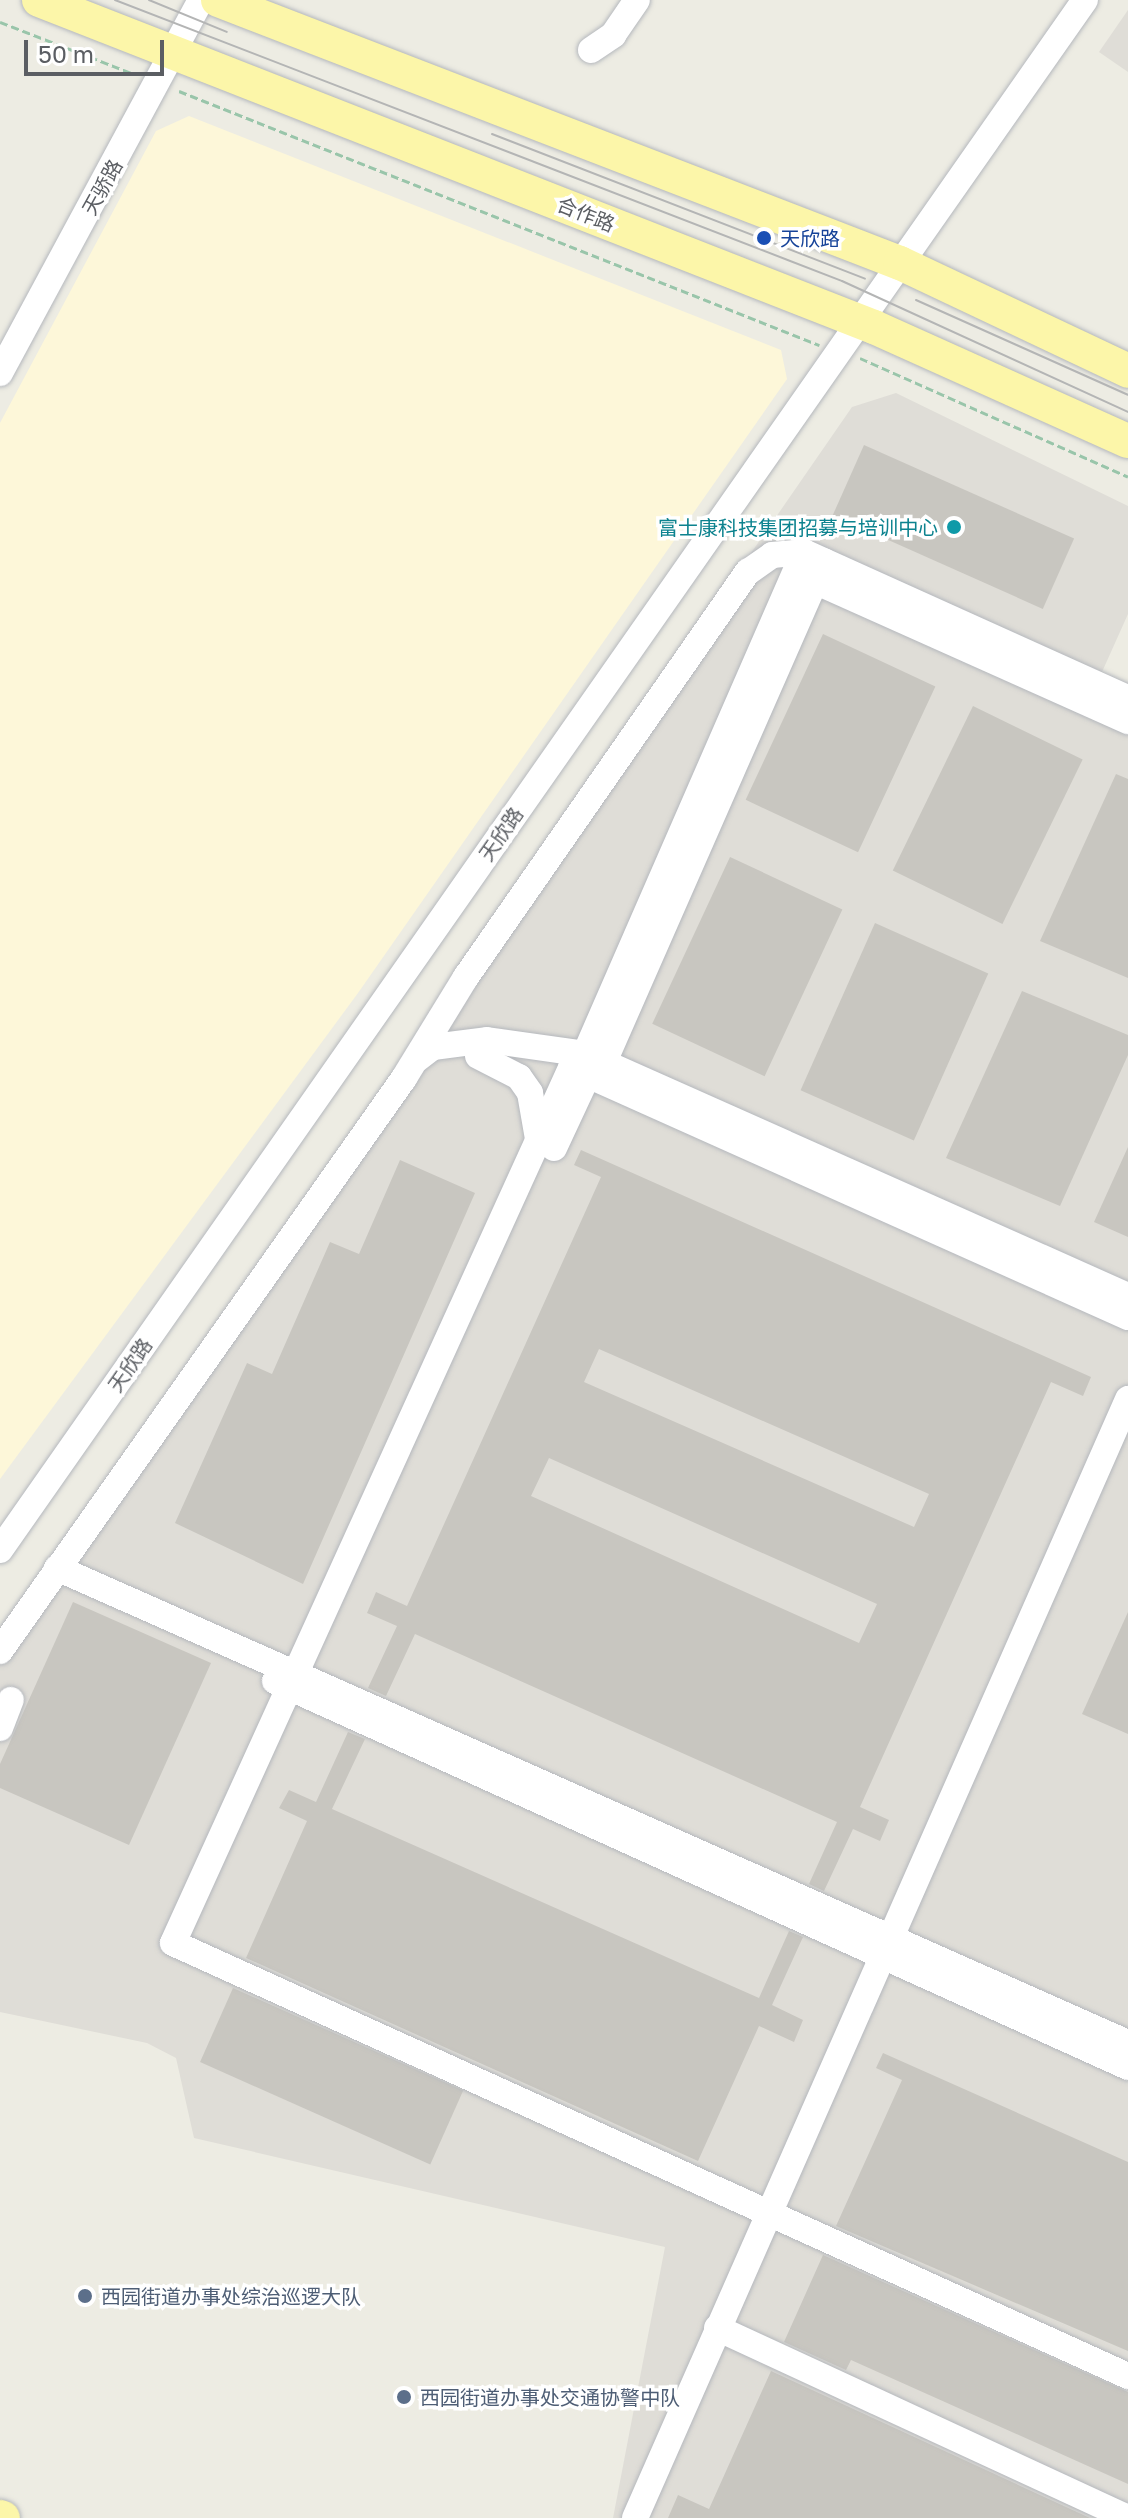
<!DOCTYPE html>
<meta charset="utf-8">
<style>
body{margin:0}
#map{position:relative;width:1128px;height:2518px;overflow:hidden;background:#edece3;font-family:"Golos Text","Noto Sans SC",sans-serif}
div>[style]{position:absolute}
.commercial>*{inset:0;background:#fdf7d9}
.industrial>*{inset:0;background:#dfddd7}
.building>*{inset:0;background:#c8c6c0;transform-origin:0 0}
.path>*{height:3px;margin-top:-1.5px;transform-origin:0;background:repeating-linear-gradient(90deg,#99c5aa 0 8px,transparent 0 12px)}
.roads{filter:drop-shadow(0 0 2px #b5b8bd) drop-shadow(0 0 2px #b5b8bd)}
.minor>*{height:26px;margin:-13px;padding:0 13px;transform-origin:13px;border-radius:13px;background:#fff}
.major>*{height:34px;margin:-17px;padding:0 17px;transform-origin:17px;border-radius:17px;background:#fcf6a9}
.tram>*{height:2px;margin:-1px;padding:0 1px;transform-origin:1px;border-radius:1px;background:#b4b5b5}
.dots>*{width:22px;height:22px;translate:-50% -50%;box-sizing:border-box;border:4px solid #fff;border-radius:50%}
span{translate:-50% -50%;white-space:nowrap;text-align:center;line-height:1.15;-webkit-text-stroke:7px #fff;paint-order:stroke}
.street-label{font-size:20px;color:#5b5e63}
.transit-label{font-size:20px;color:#164399}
.left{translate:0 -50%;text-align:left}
.culture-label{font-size:20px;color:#0d838f}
.right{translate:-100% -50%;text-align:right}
.service-label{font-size:20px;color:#4e5e75}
.scale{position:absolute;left:24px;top:40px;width:140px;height:36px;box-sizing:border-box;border:4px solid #5b5e63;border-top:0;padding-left:10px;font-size:24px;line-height:28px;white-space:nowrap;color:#5b5e63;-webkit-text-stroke:6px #fff;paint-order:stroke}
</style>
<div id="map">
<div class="commercial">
<i style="clip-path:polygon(189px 116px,781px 350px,787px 379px,358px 993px,0 1479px,0 423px,156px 131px)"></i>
</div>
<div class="industrial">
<i style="clip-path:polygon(1128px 10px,1128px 72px,1099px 52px)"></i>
<i style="clip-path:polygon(896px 393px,1128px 506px,1128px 614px,1102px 672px,1128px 684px,1128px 2518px,613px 2518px,665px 2247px,194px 2138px,176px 2058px,147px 2043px,0 2012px,0 1640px,852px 407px)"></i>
</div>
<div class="building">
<i style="left:864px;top:445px;width:230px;height:77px;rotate:24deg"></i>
<i style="left:823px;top:634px;width:124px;height:183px;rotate:25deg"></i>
<i style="left:973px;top:706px;width:122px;height:183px;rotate:26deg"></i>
<i style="clip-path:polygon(1116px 774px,1128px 779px,1128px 978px,1040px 941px)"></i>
<i style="left:730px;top:857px;width:124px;height:184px;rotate:25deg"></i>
<i style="left:875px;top:923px;width:124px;height:183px;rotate:24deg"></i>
<i style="clip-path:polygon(1022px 991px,1128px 1035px,1128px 1055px,1060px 1206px,946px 1158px)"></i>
<i style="clip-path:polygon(1128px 1147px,1128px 1237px,1094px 1222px)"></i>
<i style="clip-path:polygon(evenodd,581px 1150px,1091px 1377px,1083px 1396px,1051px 1382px,860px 1807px,889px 1820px,880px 1841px,853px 1829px,824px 1891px,809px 1884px,837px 1822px,415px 1634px,386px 1696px,368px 1688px,397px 1626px,367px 1613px,376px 1592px,407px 1606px,601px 1177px,574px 1165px,581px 1150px,599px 1349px,929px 1494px,914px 1527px,584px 1382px,599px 1349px,581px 1150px,549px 1458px,877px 1604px,859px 1643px,531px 1496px,549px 1458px)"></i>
<i style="clip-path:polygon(400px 1160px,475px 1193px,303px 1584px,175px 1523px,247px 1363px,272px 1374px,330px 1242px,359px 1254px)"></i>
<i style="clip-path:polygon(73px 1602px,211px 1663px,129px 1845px,0 1788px,0 1764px)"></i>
<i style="clip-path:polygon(1128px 1612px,1128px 1734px,1082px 1714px)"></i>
<i style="clip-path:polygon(348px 1732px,365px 1739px,332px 1809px,759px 1998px,789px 1931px,803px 1937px,772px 2005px,803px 2020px,794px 2042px,759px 2026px,698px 2161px,246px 1958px,307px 1821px,279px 1808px,289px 1790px,316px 1802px)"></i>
<i style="left:233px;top:1988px;width:252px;height:81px;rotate:24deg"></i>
<i style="clip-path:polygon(883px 2053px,1128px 2162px,1128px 2351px,836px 2226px,902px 2080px,876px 2068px)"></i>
<i style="clip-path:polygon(823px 2255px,1128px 2392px,1128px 2484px,851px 2360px,846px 2370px,784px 2342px)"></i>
<i style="clip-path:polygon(771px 2371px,1090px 2518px,668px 2518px,678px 2495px,709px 2509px)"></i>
</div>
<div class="path">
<i style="left:0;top:22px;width:144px;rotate:21.2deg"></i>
<i style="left:179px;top:91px;width:689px;rotate:21.65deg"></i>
<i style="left:860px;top:358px;width:293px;rotate:23.9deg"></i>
</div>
<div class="roads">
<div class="minor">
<i style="left:591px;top:50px;width:27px;rotate:-34deg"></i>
<i style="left:613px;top:35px;width:42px;rotate:-55.6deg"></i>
<i style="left:0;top:373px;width:424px;rotate:-61.7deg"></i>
<i style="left:804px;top:552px;width:548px;rotate:113.57deg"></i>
<i style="left:585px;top:1054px;width:20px;rotate:135deg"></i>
<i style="left:571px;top:1068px;width:961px;rotate:114.46deg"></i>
<i style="left:173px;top:1943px;width:1049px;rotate:24.39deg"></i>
<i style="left:801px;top:575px;width:358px;rotate:24.1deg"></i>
<i style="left:478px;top:1056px;width:46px;rotate:27.1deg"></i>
<i style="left:519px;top:1077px;width:19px;rotate:55deg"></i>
<i style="left:530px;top:1093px;width:47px;rotate:80.1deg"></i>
<i style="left:417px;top:1059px;width:20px;rotate:-37deg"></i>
<i style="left:433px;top:1047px;width:54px;rotate:-7.4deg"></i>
<i style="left:487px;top:1040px;width:99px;rotate:8.1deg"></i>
<i style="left:585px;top:1054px;width:594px;rotate:24.02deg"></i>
<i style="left:574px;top:1069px;width:607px;rotate:24.12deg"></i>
<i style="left:554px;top:1148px;width:81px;rotate:-65deg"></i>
<i style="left:588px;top:1075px;width:21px;rotate:-39deg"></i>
<i style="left:604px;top:1062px;width:547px;rotate:-66.29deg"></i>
<i style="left:0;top:1550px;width:1892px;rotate:-55.01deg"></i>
<i style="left:57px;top:1568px;width:1172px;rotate:23.92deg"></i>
<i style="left:0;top:1651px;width:701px;rotate:-54.81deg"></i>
<i style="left:404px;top:1078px;width:119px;rotate:-58.5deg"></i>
<i style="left:466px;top:977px;width:494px;rotate:-55.2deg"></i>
<i style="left:748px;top:572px;width:29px;rotate:-35deg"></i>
<i style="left:772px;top:555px;width:32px;rotate:-5deg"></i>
<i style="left:804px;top:552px;width:355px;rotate:24.3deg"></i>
<i style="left:275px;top:1681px;width:936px;rotate:24.35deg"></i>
<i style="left:0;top:1728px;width:30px;rotate:-69deg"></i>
<i style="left:717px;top:2328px;width:453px;rotate:24.8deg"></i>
<i style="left:635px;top:2518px;width:1223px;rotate:-66.22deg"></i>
</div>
<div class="major">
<i style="left:39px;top:0;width:897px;rotate:21.39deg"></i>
<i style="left:874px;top:327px;width:278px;rotate:24.2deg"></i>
<i style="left:218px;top:0;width:731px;rotate:21.09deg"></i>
<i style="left:900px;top:263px;width:252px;rotate:25.3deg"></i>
<i style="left:0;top:2517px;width:3px;rotate:18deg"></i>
</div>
</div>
<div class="tram">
<i style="left:115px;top:0;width:779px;rotate:21.13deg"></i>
<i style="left:842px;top:281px;width:315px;rotate:24.6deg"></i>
<i style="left:149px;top:0;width:84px;rotate:22.3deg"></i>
<i style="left:492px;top:134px;width:400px;rotate:21.2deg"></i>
<i style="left:916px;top:300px;width:232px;rotate:24.1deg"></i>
</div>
<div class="dots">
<i style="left:764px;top:238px;background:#1a4fb4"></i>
<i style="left:954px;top:527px;background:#0f9aa8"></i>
<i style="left:85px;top:2296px;background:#5c6f8a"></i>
<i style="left:404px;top:2397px;background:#5c6f8a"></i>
</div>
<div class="street-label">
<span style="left:102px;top:187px;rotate:-61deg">天骄路</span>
<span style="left:586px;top:214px;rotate:22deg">合作路</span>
<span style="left:501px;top:834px;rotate:-55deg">天欣路</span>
<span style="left:130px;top:1365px;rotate:-55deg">天欣路</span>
</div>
<div class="transit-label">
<span class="left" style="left:780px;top:238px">天欣路</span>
</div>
<div class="culture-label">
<span class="right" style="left:938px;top:527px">富士康科技集团招募与培训中心</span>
</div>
<div class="service-label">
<span class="left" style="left:101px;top:2296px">西园街道办事处综治巡逻大队</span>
<span class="left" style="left:420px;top:2397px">西园街道办事处交通协警中队</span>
</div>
<div class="scale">50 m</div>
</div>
